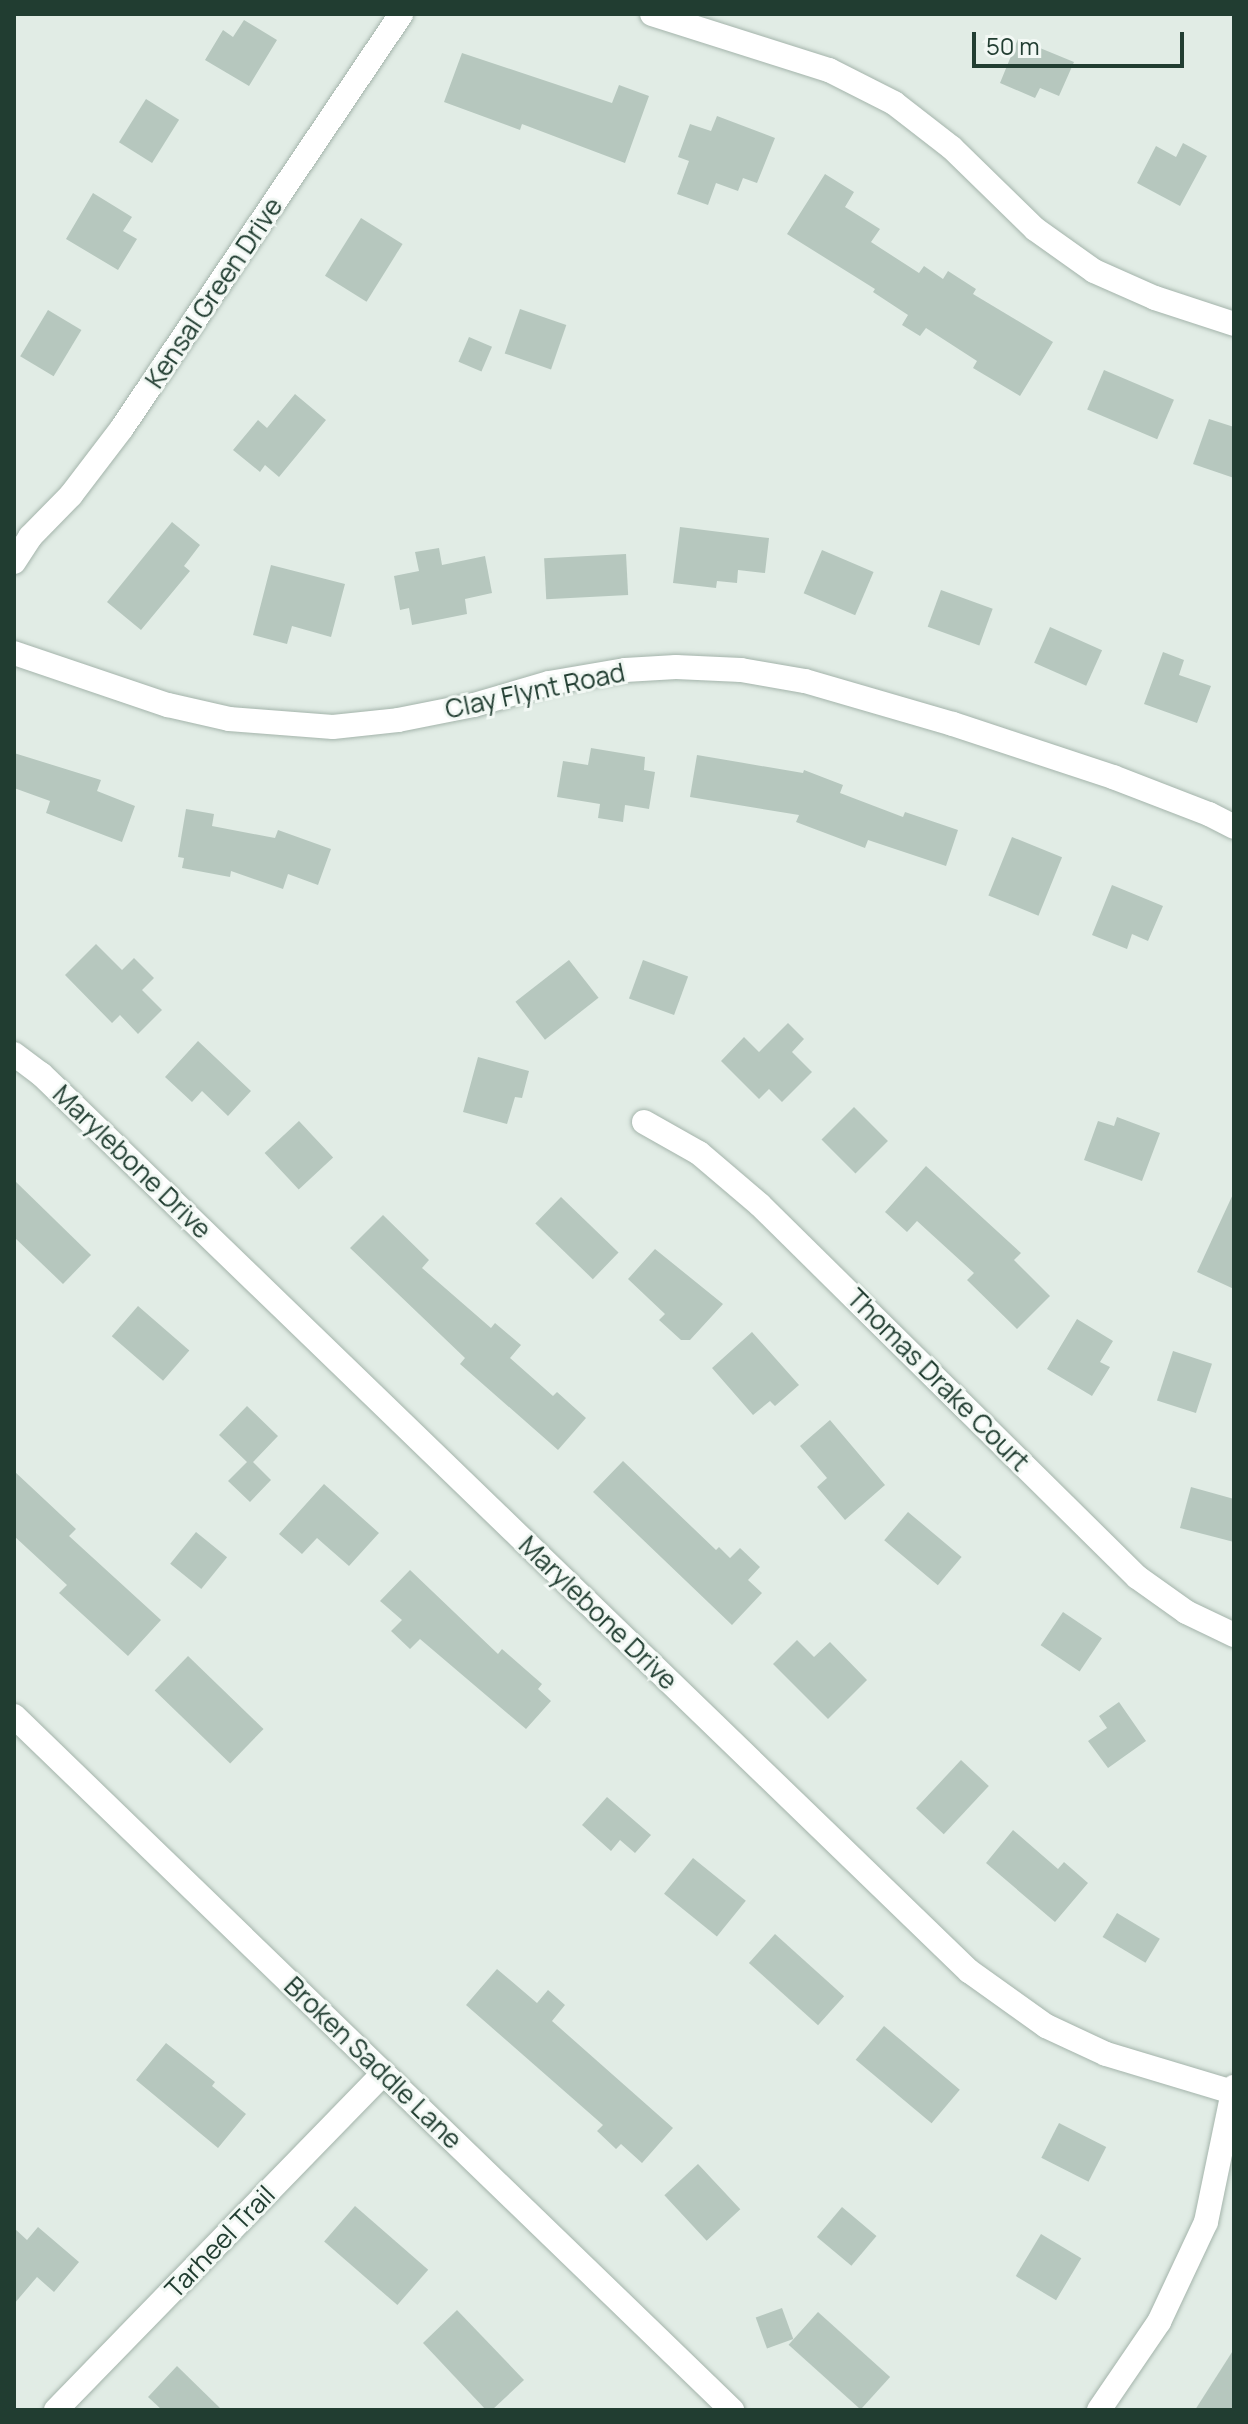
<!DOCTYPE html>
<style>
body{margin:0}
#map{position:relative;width:1248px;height:2424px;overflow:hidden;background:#e1ece5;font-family:Manrope,sans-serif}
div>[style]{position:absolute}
.building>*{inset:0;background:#b6c7be;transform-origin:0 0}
.roads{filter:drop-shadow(0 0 2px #a4b4ab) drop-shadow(0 0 2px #a4b4ab)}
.minor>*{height:24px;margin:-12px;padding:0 12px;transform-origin:12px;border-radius:12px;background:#fff}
span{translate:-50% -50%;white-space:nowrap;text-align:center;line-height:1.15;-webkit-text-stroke:6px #f2f8f4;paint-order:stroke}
.street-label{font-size:26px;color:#213d31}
.frame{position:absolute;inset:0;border:16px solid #213d31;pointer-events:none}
.scale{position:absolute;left:972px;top:32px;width:212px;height:36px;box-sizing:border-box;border:4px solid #213d31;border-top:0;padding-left:10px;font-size:24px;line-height:28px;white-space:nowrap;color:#213d31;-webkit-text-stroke:6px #f2f8f4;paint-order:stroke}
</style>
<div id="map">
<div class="building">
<i style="clip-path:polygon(244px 20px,277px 40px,249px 86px,205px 60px,223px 30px,233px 37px)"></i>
<i style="clip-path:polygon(1018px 39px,1074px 62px,1059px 96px,1040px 88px,1035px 98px,1000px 83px)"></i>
<i style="clip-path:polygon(462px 53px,612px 103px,619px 85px,649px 96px,625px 163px,522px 124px,520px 130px,444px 102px)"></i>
<i style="left:146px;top:99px;width:39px;height:51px;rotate:32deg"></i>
<i style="clip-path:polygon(717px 116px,775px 138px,757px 183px,743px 178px,738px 191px,716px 183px,708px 205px,677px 194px,689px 161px,678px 157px,690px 124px,711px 131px)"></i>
<i style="clip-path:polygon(1183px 143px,1207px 156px,1180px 206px,1137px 183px,1156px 146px,1176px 157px)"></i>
<i style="clip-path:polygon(825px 174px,854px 192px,845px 207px,880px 229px,871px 242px,919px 273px,924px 266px,943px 279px,948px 271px,976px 289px,973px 294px,1053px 342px,1020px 396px,973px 368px,977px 361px,926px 328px,920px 336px,902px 325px,908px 315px,873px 292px,875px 289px,787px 234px)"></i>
<i style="clip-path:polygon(93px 193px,132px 217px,123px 231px,137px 239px,118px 270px,66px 239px)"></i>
<i style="left:361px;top:218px;width:49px;height:68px;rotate:32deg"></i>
<i style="left:520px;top:309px;width:49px;height:47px;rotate:19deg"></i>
<i style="left:48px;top:310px;width:39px;height:54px;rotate:31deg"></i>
<i style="left:469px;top:337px;width:25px;height:27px;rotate:23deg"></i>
<i style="left:1104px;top:370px;width:76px;height:43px;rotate:23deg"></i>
<i style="clip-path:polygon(295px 394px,326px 420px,279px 477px,265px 465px,260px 472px,233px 450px,258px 420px,267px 428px)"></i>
<i style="clip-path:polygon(1209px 419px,1234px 427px,1234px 478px,1193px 464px)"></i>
<i style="clip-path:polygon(172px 522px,200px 545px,184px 566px,190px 571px,141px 630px,107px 602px)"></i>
<i style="clip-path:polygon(680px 527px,769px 538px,765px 573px,738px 570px,737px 583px,717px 581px,716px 588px,673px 583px)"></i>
<i style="clip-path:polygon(439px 548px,442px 565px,485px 556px,492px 593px,465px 599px,467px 614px,412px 625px,409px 608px,400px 610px,394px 576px,419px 571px,415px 552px)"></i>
<i style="left:822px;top:550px;width:56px;height:47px;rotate:23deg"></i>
<i style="left:626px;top:554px;width:41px;height:82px;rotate:87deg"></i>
<i style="clip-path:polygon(271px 565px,345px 584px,331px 637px,292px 626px,287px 644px,253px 635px)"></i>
<i style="left:941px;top:590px;width:55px;height:39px;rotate:20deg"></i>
<i style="left:1050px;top:627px;width:57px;height:39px;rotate:24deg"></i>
<i style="clip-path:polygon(1163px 652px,1184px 660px,1179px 675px,1211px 686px,1197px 723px,1144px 704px)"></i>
<i style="clip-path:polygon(591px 748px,645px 757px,644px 770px,655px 772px,649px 809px,625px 805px,623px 822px,598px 818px,600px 804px,557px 797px,563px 761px,588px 765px)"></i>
<i style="clip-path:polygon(14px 753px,101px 780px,97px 791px,135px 806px,122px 842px,46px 813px,50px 801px,14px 788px)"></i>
<i style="clip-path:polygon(697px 755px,803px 773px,804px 770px,843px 785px,840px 793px,903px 817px,905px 812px,958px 830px,946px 866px,868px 840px,865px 848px,796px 822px,799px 815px,690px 797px)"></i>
<i style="clip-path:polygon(186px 809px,214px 814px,212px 826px,275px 838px,278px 830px,331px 849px,318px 885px,288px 874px,283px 889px,231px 871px,230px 877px,182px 868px,184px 858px,178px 857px)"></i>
<i style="left:1012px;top:837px;width:54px;height:63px;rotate:22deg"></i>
<i style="clip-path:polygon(1112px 885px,1163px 906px,1148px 941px,1132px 934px,1127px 949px,1092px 935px)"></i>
<i style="clip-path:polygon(96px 944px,122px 970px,134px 958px,154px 978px,142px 990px,162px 1010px,138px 1034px,120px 1015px,112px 1023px,65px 975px)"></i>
<i style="left:569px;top:960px;width:48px;height:68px;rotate:52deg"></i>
<i style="left:643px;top:960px;width:48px;height:41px;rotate:20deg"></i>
<i style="clip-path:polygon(788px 1023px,804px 1039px,792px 1052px,812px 1072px,782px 1102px,769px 1089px,759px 1099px,721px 1061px,744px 1037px,759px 1052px)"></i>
<i style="clip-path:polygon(198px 1041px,251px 1091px,228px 1116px,202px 1091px,192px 1102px,165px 1077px)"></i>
<i style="clip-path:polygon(478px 1057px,529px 1071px,522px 1098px,515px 1097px,507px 1124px,463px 1112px)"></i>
<i style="left:854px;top:1107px;width:48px;height:46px;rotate:45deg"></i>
<i style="clip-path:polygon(1117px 1117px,1160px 1133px,1142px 1181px,1084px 1160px,1098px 1121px,1114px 1126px)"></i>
<i style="left:299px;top:1121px;width:50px;height:47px;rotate:47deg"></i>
<i style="clip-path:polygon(926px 1166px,1021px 1253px,1014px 1260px,1050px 1296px,1017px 1329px,967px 1280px,974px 1273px,917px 1221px,907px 1232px,885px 1212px)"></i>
<i style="clip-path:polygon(14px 1180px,91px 1255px,63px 1284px,14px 1237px)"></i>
<i style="clip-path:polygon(1234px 1192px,1234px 1289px,1197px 1272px)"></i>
<i style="left:561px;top:1197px;width:80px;height:37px;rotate:44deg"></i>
<i style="clip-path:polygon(383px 1215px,429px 1260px,422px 1268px,491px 1328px,495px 1323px,521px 1345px,510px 1358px,553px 1396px,557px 1392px,586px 1418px,558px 1450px,460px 1364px,465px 1358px,350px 1248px)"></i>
<i style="clip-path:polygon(655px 1249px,723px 1304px,690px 1340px,681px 1340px,659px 1320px,665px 1314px,628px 1279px)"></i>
<i style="left:138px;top:1306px;width:68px;height:40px;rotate:41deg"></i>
<i style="clip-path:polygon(1077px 1319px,1113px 1341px,1100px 1362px,1110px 1367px,1092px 1396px,1047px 1369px)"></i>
<i style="clip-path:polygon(752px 1332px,799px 1385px,775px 1406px,770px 1401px,753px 1415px,712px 1368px)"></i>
<i style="left:1173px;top:1351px;width:41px;height:52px;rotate:18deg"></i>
<i style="clip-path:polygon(247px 1406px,278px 1436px,253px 1462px,271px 1480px,250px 1502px,228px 1481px,247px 1462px,219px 1435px)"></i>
<i style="clip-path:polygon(830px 1420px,885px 1485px,845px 1520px,817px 1487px,827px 1478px,800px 1446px)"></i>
<i style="clip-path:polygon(623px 1461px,716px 1550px,719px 1547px,730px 1558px,740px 1548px,760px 1567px,748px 1580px,762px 1593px,732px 1625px,593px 1492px)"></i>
<i style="clip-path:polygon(14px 1471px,76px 1529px,69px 1536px,161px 1620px,128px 1656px,59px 1593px,67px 1585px,14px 1536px)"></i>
<i style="clip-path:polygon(324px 1484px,379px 1533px,349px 1566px,317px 1538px,302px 1554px,279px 1534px)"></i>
<i style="clip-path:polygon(1191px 1487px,1234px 1499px,1234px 1542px,1180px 1528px)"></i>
<i style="left:908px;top:1512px;width:70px;height:37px;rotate:40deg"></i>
<i style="left:196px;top:1532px;width:40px;height:41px;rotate:39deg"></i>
<i style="clip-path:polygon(410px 1570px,498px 1654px,502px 1649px,542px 1684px,538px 1689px,551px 1701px,526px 1729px,420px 1639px,410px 1649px,391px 1631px,402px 1620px,380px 1601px)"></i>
<i style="left:1063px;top:1612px;width:47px;height:40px;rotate:34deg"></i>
<i style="clip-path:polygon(797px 1640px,814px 1657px,830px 1642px,867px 1680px,828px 1719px,773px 1664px)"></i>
<i style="left:188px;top:1656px;width:105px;height:48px;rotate:44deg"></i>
<i style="clip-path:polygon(1119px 1702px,1146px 1741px,1108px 1768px,1088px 1741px,1107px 1728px,1099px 1716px)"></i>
<i style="left:961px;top:1760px;width:38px;height:66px;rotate:43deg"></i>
<i style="clip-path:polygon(607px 1797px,651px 1835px,635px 1853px,620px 1840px,611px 1851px,582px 1825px)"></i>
<i style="clip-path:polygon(1013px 1830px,1058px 1869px,1064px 1862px,1088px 1883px,1055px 1922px,986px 1863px)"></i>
<i style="left:693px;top:1858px;width:68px;height:46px;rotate:39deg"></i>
<i style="left:1117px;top:1913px;width:50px;height:28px;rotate:31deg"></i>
<i style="left:775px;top:1934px;width:93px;height:39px;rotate:42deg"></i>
<i style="clip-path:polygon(497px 1969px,537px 2003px,548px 1990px,565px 2005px,552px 2021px,673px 2128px,642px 2163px,621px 2144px,616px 2149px,597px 2131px,603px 2125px,466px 2005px)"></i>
<i style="left:884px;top:2026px;width:99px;height:44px;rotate:40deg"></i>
<i style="clip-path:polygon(166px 2043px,215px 2082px,212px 2086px,246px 2114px,218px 2148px,136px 2080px)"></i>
<i style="left:1059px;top:2123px;width:53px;height:39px;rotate:27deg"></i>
<i style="left:698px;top:2164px;width:62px;height:46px;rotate:47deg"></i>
<i style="left:355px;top:2206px;width:97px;height:47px;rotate:41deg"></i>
<i style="left:842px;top:2207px;width:45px;height:39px;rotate:40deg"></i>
<i style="clip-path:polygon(38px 2227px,79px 2262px,54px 2292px,37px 2277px,14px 2304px,14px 2228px,27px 2240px)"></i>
<i style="left:1041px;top:2234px;width:47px;height:49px;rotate:31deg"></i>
<i style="left:782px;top:2308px;width:33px;height:28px;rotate:70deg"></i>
<i style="clip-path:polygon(457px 2310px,524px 2380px,492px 2410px,486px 2410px,423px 2343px)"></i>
<i style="left:818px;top:2312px;width:97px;height:44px;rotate:42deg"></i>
<i style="clip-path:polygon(1234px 2349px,1234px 2410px,1195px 2410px)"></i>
<i style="clip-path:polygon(177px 2366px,222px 2410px,162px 2410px,148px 2397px)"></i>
</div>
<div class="roads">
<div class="minor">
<i style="left:652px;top:14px;width:186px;rotate:17.6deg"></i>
<i style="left:829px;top:70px;width:73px;rotate:26.9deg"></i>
<i style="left:894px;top:103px;width:73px;rotate:37.8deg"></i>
<i style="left:952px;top:148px;width:116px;rotate:44.3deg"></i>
<i style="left:1035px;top:229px;width:72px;rotate:35.4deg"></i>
<i style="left:1094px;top:271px;width:67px;rotate:23.9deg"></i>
<i style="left:1155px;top:298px;width:83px;rotate:18.2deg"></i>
<i style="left:14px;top:562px;width:30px;rotate:-57deg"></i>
<i style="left:30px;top:537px;width:59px;rotate:-45.7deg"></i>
<i style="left:71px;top:495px;width:84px;rotate:-52.7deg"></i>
<i style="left:122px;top:428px;width:499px;rotate:-56deg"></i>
<i style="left:14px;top:653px;width:163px;rotate:18.7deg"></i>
<i style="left:168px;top:705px;width:63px;rotate:12.9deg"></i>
<i style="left:229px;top:719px;width:104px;rotate:4.4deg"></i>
<i style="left:333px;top:727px;width:65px;rotate:-6.1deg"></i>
<i style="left:398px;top:720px;width:77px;rotate:-11.2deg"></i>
<i style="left:474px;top:705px;width:78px;rotate:-16.3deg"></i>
<i style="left:549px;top:683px;width:77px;rotate:-9.7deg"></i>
<i style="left:625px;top:670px;width:51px;rotate:-3.4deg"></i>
<i style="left:676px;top:667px;width:65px;rotate:2.6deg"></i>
<i style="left:741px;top:670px;width:65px;rotate:9.8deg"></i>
<i style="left:805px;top:681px;width:154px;rotate:16.2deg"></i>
<i style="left:953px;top:724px;width:169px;rotate:18.3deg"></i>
<i style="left:1113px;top:777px;width:103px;rotate:21.1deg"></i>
<i style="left:1209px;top:814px;width:28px;rotate:27deg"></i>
<i style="left:14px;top:1054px;width:34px;rotate:37deg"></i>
<i style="left:41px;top:1074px;width:1291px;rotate:44.03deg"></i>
<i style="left:969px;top:1971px;width:95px;rotate:35.5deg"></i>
<i style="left:1046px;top:2026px;width:66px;rotate:25deg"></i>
<i style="left:1106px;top:2054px;width:133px;rotate:16.7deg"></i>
<i style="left:644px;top:1122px;width:63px;rotate:29.4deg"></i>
<i style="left:699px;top:1153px;width:80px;rotate:40.4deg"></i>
<i style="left:760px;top:1205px;width:530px;rotate:44.62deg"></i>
<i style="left:1137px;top:1577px;width:60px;rotate:35.5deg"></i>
<i style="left:1186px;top:1612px;width:53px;rotate:25.6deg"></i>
<i style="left:14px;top:1716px;width:999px;rotate:44.03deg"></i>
<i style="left:56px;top:2410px;width:469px;rotate:-45.8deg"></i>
<i style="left:1099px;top:2410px;width:107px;rotate:-55.7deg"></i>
<i style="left:1159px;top:2322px;width:110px;rotate:-64.8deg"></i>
<i style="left:1206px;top:2222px;width:138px;rotate:-78.3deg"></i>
</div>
</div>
<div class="street-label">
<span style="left:214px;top:293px;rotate:-56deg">Kensal Green Drive</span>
<span style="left:535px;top:691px;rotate:-12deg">Clay Flynt Road</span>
<span style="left:132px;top:1162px;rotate:44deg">Marylebone Drive</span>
<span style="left:938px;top:1380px;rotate:45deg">Thomas Drake Court</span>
<span style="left:598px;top:1613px;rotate:44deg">Marylebone Drive</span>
<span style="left:373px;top:2063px;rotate:44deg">Broken Saddle Lane</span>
<span style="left:220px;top:2242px;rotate:-46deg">Tarheel Trail</span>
</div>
<div class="frame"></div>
<div class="scale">50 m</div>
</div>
